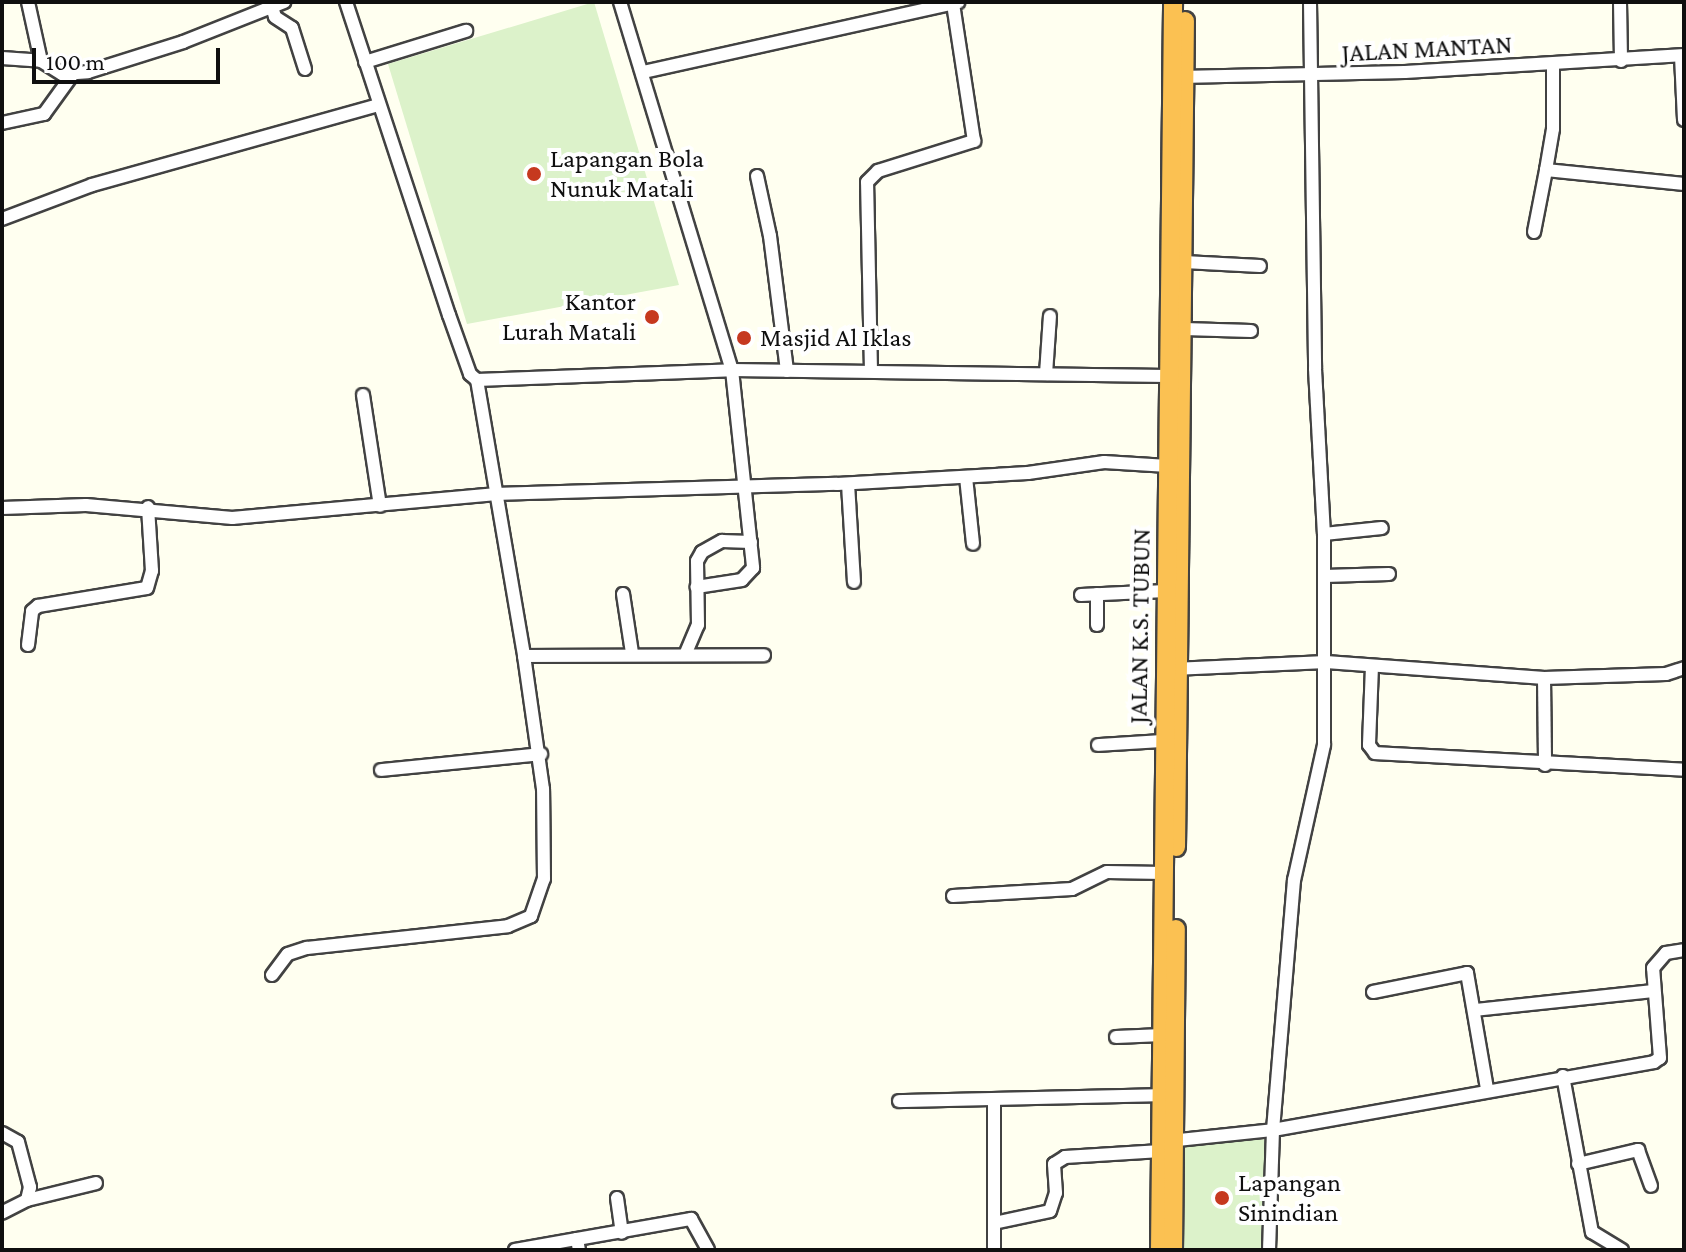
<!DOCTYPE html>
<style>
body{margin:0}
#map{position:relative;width:1686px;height:1252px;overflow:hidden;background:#fffff0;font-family:"Crimson Pro",serif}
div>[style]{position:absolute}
.pitch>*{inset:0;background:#dcf2ca}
.roads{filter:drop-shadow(2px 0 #424242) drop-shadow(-2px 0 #424242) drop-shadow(0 2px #424242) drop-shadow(0 -2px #424242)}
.minor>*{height:12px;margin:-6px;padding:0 6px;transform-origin:6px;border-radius:6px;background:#fff}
.highway>*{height:18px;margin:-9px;padding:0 9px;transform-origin:9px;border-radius:9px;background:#fbc152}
.dots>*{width:22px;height:22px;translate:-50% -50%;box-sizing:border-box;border:4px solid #fff;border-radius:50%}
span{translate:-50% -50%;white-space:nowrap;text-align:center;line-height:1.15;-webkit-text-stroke:8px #fff;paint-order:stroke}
.street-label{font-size:26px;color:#0f0f0f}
.poi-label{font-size:26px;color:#0f0f0f}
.left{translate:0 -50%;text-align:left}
.right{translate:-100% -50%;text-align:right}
.frame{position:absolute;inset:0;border:4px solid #0f0f0f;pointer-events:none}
.scale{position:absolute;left:32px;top:48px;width:188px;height:36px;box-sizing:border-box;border:4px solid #0f0f0f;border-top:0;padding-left:10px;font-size:24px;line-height:28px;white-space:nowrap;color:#0f0f0f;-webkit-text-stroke:6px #fff;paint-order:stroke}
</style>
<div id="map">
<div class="pitch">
<div style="clip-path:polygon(594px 2px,679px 285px,467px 324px,388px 64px)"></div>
<div style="clip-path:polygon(1265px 1139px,1265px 1250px,1179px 1250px,1180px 1146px)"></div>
</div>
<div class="roads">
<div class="minor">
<div style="left:28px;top:2px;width:60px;rotate:77.6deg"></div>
<div style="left:41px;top:61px;width:25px;rotate:32deg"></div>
<div style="left:62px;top:74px;width:26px;rotate:-4deg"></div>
<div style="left:88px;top:72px;width:100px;rotate:-17.5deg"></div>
<div style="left:183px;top:42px;width:109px;rotate:-21.6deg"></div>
<div style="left:346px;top:2px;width:330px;rotate:71.8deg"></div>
<div style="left:449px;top:315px;width:63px;rotate:70.4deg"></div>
<div style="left:470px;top:374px;width:9px;rotate:41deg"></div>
<div style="left:477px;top:380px;width:255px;rotate:-2.2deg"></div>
<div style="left:732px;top:370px;width:436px;rotate:0.8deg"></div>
<div style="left:620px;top:2px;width:385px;rotate:73.1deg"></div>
<div style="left:732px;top:370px;width:199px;rotate:83.9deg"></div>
<div style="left:753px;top:568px;width:16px;rotate:133deg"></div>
<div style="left:742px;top:580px;width:46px;rotate:171.2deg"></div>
<div style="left:1310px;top:2px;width:367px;rotate:89.2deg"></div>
<div style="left:1315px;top:369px;width:165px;rotate:86.9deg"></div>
<div style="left:1324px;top:534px;width:211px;rotate:90deg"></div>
<div style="left:1324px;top:745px;width:138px;rotate:102.5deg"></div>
<div style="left:1294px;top:880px;width:251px;rotate:94.8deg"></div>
<div style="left:1273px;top:1130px;width:387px;rotate:-10.1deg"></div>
<div style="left:1654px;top:1062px;width:7px;rotate:-34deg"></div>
<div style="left:1660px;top:1058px;width:90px;rotate:-94.4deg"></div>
<div style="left:1653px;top:968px;width:20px;rotate:-49deg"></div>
<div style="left:1666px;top:953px;width:18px;rotate:-9deg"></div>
<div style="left:1620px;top:2px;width:59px;rotate:89deg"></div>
<div style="left:272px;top:7px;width:10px;rotate:73deg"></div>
<div style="left:275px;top:17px;width:20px;rotate:33deg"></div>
<div style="left:292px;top:28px;width:43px;rotate:72.4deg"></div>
<div style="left:1681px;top:56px;width:64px;rotate:87.3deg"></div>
<div style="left:2px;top:58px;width:39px;rotate:4deg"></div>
<div style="left:365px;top:62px;width:106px;rotate:-17.1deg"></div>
<div style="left:1553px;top:65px;width:64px;rotate:90deg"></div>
<div style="left:1553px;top:129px;width:42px;rotate:99.7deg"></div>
<div style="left:1546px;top:170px;width:139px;rotate:5.8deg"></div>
<div style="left:643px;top:72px;width:323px;rotate:-12.5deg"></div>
<div style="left:1180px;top:77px;width:225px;rotate:-1.3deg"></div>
<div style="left:1405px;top:72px;width:280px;rotate:-3.5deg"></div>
<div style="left:2px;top:123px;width:43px;rotate:-12.1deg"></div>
<div style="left:44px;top:114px;width:49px;rotate:-54.1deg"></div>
<div style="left:757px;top:176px;width:61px;rotate:77.8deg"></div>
<div style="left:770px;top:236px;width:136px;rotate:82.8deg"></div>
<div style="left:2px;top:219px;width:96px;rotate:-20.7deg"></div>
<div style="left:92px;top:185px;width:297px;rotate:-15.6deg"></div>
<div style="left:1534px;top:232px;width:63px;rotate:-79deg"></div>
<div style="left:1184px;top:262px;width:76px;rotate:3deg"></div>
<div style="left:1184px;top:329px;width:67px;rotate:1.7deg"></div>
<div style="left:871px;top:371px;width:189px;rotate:-91.2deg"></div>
<div style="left:867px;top:182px;width:16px;rotate:-45deg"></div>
<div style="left:878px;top:171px;width:101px;rotate:-17.4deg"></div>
<div style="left:974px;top:141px;width:140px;rotate:-98.7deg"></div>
<div style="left:1046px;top:374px;width:58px;rotate:-86.1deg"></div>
<div style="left:477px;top:380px;width:280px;rotate:80.3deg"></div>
<div style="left:524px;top:656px;width:240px;rotate:-0.2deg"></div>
<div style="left:363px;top:395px;width:112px;rotate:81.3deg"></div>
<div style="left:966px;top:477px;width:67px;rotate:84deg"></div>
<div style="left:848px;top:484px;width:98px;rotate:86.5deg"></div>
<div style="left:2px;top:508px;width:84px;rotate:-2deg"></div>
<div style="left:86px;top:505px;width:147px;rotate:5.1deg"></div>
<div style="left:232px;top:518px;width:263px;rotate:-5.2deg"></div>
<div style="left:494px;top:494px;width:343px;rotate:-1.7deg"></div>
<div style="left:837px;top:484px;width:191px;rotate:-3.3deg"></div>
<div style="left:1028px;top:473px;width:77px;rotate:-8.2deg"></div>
<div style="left:1104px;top:462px;width:64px;rotate:3.6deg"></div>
<div style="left:1324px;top:534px;width:58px;rotate:-5.9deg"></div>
<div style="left:1325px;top:576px;width:64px;rotate:-1.8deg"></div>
<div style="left:623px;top:594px;width:60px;rotate:81.3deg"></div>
<div style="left:1097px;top:594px;width:31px;rotate:90deg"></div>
<div style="left:1081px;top:595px;width:85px;rotate:-2.7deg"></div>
<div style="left:28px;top:645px;width:34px;rotate:-83deg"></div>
<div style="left:32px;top:611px;width:8px;rotate:-40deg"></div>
<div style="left:38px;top:606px;width:110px;rotate:-9.4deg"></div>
<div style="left:147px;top:588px;width:18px;rotate:-74deg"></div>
<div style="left:152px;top:571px;width:64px;rotate:-93.6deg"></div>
<div style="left:685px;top:655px;width:33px;rotate:-67deg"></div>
<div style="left:698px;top:625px;width:64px;rotate:-90.9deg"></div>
<div style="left:697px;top:561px;width:10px;rotate:-61deg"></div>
<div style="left:702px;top:552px;width:23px;rotate:-29deg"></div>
<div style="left:722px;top:541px;width:29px;rotate:2deg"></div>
<div style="left:1372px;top:666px;width:79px;rotate:92.2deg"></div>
<div style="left:1369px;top:745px;width:10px;rotate:53deg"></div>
<div style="left:1375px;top:753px;width:309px;rotate:3.1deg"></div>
<div style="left:1173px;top:669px;width:153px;rotate:-2.6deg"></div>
<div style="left:1326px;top:662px;width:219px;rotate:4.2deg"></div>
<div style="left:1544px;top:678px;width:122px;rotate:-1.9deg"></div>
<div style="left:1666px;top:674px;width:19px;rotate:-18deg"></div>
<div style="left:1544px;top:678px;width:87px;rotate:89.3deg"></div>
<div style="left:1098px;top:745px;width:66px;rotate:-3.5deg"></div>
<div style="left:381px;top:770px;width:161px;rotate:-5.7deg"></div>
<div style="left:953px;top:896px;width:119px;rotate:-3.4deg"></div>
<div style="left:1072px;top:889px;width:39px;rotate:-26deg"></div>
<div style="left:1107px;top:872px;width:57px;rotate:1deg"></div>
<div style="left:272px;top:975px;width:26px;rotate:-53deg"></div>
<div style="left:288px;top:954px;width:20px;rotate:-18deg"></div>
<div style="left:307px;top:948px;width:202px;rotate:-6.2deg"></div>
<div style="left:508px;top:926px;width:25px;rotate:-23deg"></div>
<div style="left:531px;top:916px;width:39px;rotate:-71deg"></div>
<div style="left:544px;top:879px;width:90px;rotate:-90.6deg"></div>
<div style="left:543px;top:789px;width:134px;rotate:-98.1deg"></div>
<div style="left:1373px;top:992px;width:96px;rotate:-11.4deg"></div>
<div style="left:1467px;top:973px;width:118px;rotate:80.2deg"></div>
<div style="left:1475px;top:1010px;width:178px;rotate:-6.1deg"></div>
<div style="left:1116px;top:1037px;width:46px;rotate:-2.5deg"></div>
<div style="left:1563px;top:1076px;width:159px;rotate:79.5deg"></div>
<div style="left:1592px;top:1232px;width:35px;rotate:31deg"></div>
<div style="left:899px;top:1101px;width:262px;rotate:-1.3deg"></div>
<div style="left:2px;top:1133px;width:18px;rotate:29deg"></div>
<div style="left:18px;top:1142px;width:47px;rotate:75.1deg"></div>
<div style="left:30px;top:1187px;width:13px;rotate:103deg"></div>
<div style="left:27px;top:1200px;width:28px;rotate:153deg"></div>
<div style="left:1169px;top:1141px;width:105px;rotate:-6deg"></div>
<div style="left:1273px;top:1130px;width:120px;rotate:91.9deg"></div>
<div style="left:1578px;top:1164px;width:62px;rotate:-13.1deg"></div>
<div style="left:1638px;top:1150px;width:38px;rotate:70deg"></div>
<div style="left:617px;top:1198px;width:35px;rotate:82deg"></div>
<div style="left:27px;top:1200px;width:71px;rotate:-13.8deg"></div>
<div style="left:994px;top:1223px;width:57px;rotate:-12.1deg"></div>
<div style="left:1050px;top:1211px;width:19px;rotate:-72deg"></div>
<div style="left:1056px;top:1193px;width:29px;rotate:-94deg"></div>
<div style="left:1054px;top:1164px;width:13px;rotate:-32deg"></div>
<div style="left:1065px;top:1157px;width:96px;rotate:-3.6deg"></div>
<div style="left:577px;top:1239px;width:116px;rotate:-10deg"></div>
<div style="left:691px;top:1219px;width:35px;rotate:61deg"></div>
<div style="left:515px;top:1250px;width:63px;rotate:-10.1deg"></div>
<div style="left:577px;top:1239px;width:11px;rotate:80deg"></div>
<div style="left:994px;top:1250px;width:151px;rotate:-90deg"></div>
</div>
<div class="highway">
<div style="left:1176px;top:847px;width:826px;rotate:-89.38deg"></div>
<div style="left:1160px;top:1250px;width:1248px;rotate:-89.4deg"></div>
<div style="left:1173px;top:1250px;width:321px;rotate:-89.5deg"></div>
</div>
</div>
<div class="dots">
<div style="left:534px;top:174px;background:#c6391f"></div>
<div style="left:652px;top:317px;background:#c6391f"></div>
<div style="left:744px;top:338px;background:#c6391f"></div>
<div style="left:1222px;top:1198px;background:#c6391f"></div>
</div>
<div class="street-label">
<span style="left:1427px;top:49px;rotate:-3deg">JALAN MANTAN</span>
<span style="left:1140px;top:626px;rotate:-89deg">JALAN K.S. TUBUN</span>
</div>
<div class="poi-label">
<span class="left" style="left:550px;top:174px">Lapangan Bola<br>Nunuk Matali</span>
<span class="right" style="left:636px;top:317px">Kantor<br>Lurah Matali</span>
<span class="left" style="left:760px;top:338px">Masjid Al Iklas</span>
<span class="left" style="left:1238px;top:1198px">Lapangan<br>Sinindian</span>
</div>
<div class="frame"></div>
<div class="scale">100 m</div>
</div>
